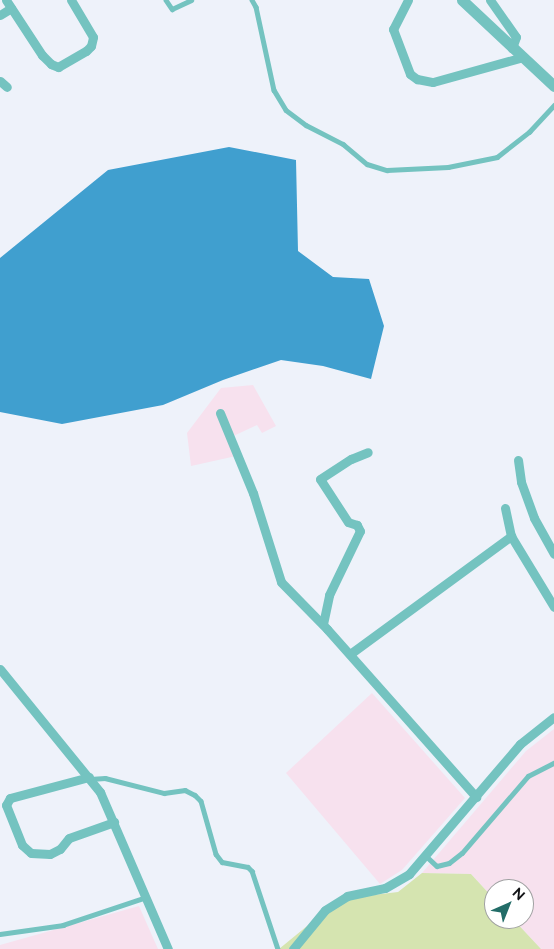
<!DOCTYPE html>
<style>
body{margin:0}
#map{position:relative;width:554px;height:949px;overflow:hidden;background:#eef2fa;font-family:Raleway,sans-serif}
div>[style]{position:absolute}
.industrial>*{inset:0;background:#f7e1ee}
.green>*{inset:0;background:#d5e4b0}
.water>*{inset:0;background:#409fcf}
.service>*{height:4.5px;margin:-2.25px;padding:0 2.25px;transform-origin:2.25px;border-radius:2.25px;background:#74c3c0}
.minor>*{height:9px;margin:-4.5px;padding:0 4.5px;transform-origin:4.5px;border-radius:4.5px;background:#74c3c0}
.tertiary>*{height:11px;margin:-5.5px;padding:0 5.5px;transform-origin:5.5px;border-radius:5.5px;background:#74c3c0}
span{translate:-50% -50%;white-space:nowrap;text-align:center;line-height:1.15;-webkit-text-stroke:5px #fff;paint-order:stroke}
.north{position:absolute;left:484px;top:879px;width:50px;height:50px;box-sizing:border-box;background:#fff;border:1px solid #a0a1a2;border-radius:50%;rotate:44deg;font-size:14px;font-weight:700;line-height:20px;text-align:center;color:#121316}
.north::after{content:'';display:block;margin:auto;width:18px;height:22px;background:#236d68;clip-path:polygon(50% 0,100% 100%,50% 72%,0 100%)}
</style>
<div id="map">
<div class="industrial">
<div style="clip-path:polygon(253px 385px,276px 426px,262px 433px,257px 425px,229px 438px,236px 456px,191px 466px,187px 433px,221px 388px)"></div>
<div style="clip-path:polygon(372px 693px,465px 798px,402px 870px,380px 884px,286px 773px)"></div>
<div style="clip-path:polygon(554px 729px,554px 949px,541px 949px,513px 919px,524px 919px,524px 889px,494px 889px,494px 899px,471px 874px,422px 873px,526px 751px)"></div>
<div style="clip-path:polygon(139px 906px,158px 949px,0 949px,0 945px)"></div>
</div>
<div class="green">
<div style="clip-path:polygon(422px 873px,471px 874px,494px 899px,494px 919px,513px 919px,541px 949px,279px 949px,340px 899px,398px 892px)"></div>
</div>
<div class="water">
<div style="clip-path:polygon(229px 147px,296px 160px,298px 251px,333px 277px,369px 279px,384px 326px,371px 379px,323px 366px,281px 360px,223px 380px,163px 405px,62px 424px,0 412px,0 258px,108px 170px)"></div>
</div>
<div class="service">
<div style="left:166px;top:0;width:11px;rotate:56deg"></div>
<div style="left:172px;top:9px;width:21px;rotate:-25deg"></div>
<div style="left:252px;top:0;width:8px;rotate:60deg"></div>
<div style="left:256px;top:7px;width:85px;rotate:77.8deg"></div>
<div style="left:274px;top:90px;width:23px;rotate:59deg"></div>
<div style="left:286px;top:110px;width:25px;rotate:37deg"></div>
<div style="left:306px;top:125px;width:42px;rotate:27.2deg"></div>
<div style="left:343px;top:144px;width:31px;rotate:40deg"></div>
<div style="left:367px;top:164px;width:21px;rotate:17deg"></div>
<div style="left:387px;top:170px;width:61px;rotate:-2.8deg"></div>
<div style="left:448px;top:167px;width:50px;rotate:-11.5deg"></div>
<div style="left:497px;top:157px;width:41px;rotate:-38deg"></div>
<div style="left:529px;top:132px;width:37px;rotate:-47deg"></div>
<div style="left:90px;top:779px;width:15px;rotate:-4deg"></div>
<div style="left:105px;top:778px;width:61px;rotate:14.3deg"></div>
<div style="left:164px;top:793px;width:21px;rotate:-8deg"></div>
<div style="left:185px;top:790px;width:11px;rotate:27deg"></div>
<div style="left:195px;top:795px;width:8px;rotate:45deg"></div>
<div style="left:201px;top:801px;width:55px;rotate:74.2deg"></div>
<div style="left:216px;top:854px;width:10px;rotate:53deg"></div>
<div style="left:222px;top:862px;width:26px;rotate:11deg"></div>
<div style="left:248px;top:867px;width:6px;rotate:45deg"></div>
<div style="left:252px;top:871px;width:82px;rotate:71.6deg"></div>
<div style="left:425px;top:855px;width:16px;rotate:43deg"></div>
<div style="left:437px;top:866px;width:12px;rotate:-14deg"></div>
<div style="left:449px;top:863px;width:16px;rotate:-38deg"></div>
<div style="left:462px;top:853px;width:101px;rotate:-49.4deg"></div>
<div style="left:528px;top:776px;width:29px;rotate:-27deg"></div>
<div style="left:0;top:934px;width:64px;rotate:-8.1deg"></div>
<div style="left:63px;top:925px;width:88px;rotate:-18.6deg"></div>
</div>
<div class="minor">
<div style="left:6px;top:0;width:66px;rotate:56.8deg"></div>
<div style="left:42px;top:55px;width:13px;rotate:45deg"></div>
<div style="left:51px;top:64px;width:8px;rotate:23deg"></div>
<div style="left:58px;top:67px;width:32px;rotate:-30deg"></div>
<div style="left:86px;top:51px;width:7px;rotate:-45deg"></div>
<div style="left:91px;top:46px;width:9px;rotate:-77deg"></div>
<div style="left:93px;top:37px;width:43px;rotate:-120.7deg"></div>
<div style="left:408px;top:0;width:33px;rotate:117deg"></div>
<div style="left:393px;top:29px;width:48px;rotate:69.3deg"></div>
<div style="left:410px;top:74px;width:9px;rotate:36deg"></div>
<div style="left:417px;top:79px;width:16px;rotate:11deg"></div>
<div style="left:433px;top:82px;width:93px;rotate:-15.5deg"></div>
<div style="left:490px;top:0;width:45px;rotate:54.9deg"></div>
<div style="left:516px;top:37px;width:12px;rotate:110deg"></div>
<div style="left:0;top:15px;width:13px;rotate:-32deg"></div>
<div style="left:0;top:81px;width:9px;rotate:41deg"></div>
<div style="left:220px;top:413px;width:87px;rotate:67.6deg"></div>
<div style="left:253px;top:493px;width:93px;rotate:72.5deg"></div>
<div style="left:281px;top:582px;width:66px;rotate:45.6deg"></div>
<div style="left:327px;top:629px;width:225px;rotate:48.4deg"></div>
<div style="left:518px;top:460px;width:22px;rotate:82deg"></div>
<div style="left:521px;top:482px;width:38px;rotate:70deg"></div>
<div style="left:534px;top:518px;width:41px;rotate:60.9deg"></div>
<div style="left:505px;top:508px;width:29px;rotate:78deg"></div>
<div style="left:511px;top:536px;width:83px;rotate:58.8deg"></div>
<div style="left:323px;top:624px;width:30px;rotate:-78deg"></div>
<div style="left:329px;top:595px;width:71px;rotate:-64.2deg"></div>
<div style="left:360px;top:531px;width:7px;rotate:-117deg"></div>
<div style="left:357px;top:525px;width:9px;rotate:-162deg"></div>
<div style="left:348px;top:522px;width:51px;rotate:-123.1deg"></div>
<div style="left:320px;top:479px;width:37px;rotate:-33deg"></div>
<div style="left:351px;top:459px;width:18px;rotate:-22deg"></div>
<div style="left:350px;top:654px;width:200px;rotate:-36.2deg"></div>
<div style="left:0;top:669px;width:159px;rotate:50.9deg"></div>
<div style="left:100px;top:792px;width:171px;rotate:66.6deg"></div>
<div style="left:89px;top:777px;width:82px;rotate:165.1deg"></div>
<div style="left:10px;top:798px;width:8px;rotate:120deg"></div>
<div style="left:6px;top:805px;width:43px;rotate:68.2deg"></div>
<div style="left:22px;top:845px;width:12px;rotate:42deg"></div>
<div style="left:31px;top:853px;width:19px;rotate:3deg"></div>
<div style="left:50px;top:854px;width:11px;rotate:-27deg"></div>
<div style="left:60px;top:849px;width:14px;rotate:-51deg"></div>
<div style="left:69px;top:838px;width:48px;rotate:-19.6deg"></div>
<div style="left:293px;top:949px;width:50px;rotate:-50.6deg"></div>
<div style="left:325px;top:910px;width:26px;rotate:-32deg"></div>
<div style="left:347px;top:896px;width:39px;rotate:-12deg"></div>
<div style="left:385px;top:888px;width:28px;rotate:-30deg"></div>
<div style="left:409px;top:874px;width:171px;rotate:-49.5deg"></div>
<div style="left:520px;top:744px;width:43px;rotate:-38.5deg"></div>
</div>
<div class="tertiary">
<div style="left:462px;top:0;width:126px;rotate:43.1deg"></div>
</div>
<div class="north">N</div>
</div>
